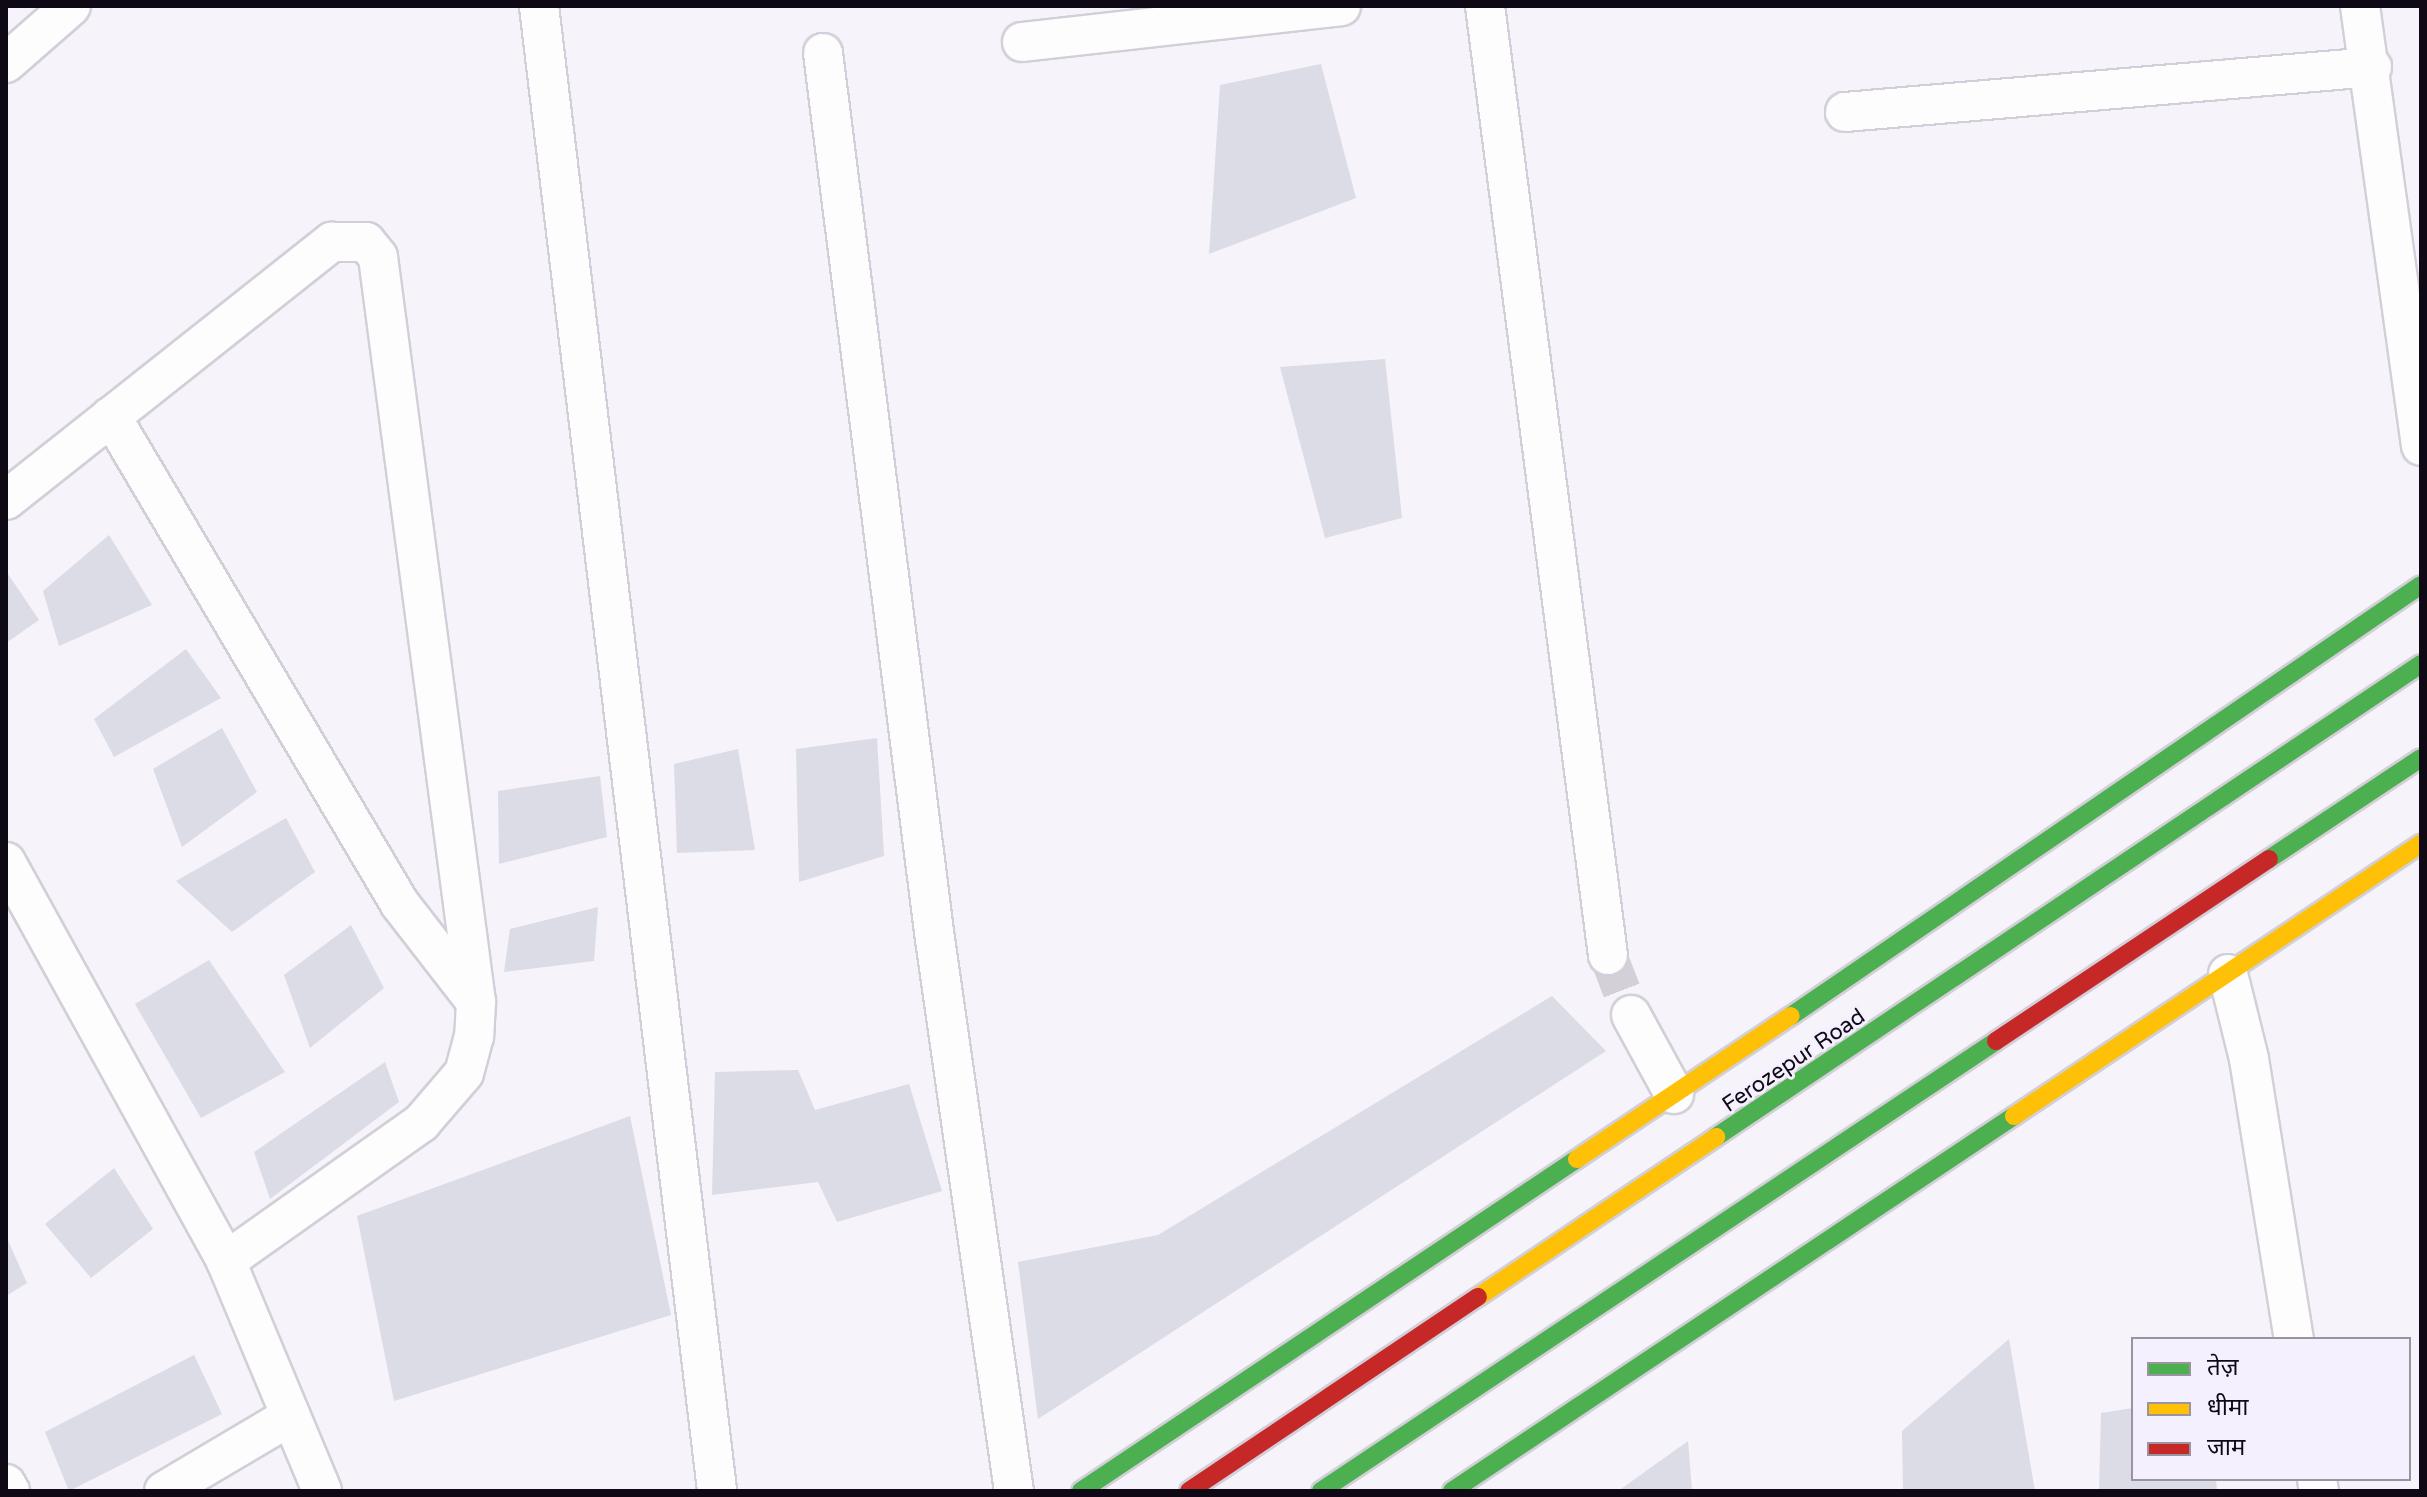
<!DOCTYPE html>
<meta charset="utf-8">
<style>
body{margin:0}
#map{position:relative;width:2427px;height:1497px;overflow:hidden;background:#f6f3fa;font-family:"Varela Round","Noto Sans Devanagari",sans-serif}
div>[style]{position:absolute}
.building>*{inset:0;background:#dbdce5}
.street-tunnel>*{height:38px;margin-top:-19px;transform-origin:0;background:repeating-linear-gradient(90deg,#d3d0d8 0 38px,transparent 0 57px)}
.roads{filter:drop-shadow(2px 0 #d2cfd8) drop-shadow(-2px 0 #d2cfd8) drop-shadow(0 2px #d2cfd8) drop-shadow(0 -2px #d2cfd8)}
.street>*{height:38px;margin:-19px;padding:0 19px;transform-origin:19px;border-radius:19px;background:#fefdfe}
.fast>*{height:18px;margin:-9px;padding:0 9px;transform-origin:9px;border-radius:9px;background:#4caf50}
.slow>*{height:18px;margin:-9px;padding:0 9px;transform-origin:9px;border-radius:9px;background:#ffc107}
.jam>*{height:18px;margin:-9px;padding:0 9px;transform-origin:9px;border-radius:9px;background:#c62828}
span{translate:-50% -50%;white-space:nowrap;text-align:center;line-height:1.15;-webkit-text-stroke:6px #f5f0fd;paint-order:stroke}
.street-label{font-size:22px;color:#0e0914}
.frame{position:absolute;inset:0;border:8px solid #0e0914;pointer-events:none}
.legend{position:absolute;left:2131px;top:1337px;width:280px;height:144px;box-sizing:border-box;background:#f5f0fd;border:2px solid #9994a0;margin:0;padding:10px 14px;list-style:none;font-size:24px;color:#0e0914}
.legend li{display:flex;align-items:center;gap:16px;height:40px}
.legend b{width:40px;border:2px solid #9994a0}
</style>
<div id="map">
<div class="building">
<div style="clip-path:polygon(1321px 64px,1356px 198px,1209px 254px,1220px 85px)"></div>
<div style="clip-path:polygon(1385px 359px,1402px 518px,1325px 538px,1280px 367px)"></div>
<div style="clip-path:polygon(109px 535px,152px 605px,59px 646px,43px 591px)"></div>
<div style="clip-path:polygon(6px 571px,39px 620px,6px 643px)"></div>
<div style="clip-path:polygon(186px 649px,221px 698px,114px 757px,94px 719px)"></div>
<div style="clip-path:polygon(222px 728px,257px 792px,182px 847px,153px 769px)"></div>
<div style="clip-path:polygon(877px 738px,884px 856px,799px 882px,796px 749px)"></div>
<div style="clip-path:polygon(738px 749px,755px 850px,677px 853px,674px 764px)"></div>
<div style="clip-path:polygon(600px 776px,607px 837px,499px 864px,498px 791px)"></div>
<div style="clip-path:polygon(286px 818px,315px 872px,232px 932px,176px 881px)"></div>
<div style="clip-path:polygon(598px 907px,594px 961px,504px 972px,510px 929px)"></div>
<div style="clip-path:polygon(351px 925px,384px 988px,310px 1048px,284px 975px)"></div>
<div style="clip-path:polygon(209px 960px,285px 1072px,201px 1118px,135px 1004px)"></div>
<div style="clip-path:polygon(1552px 996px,1606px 1051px,1038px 1419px,1018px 1262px,1158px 1235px)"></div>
<div style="clip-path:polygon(385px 1062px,399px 1102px,270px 1199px,254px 1152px)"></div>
<div style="clip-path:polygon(798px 1070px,815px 1110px,909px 1084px,942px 1191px,837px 1222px,818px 1182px,712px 1195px,715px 1072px)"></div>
<div style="clip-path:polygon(630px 1116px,671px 1315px,394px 1401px,357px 1216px)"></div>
<div style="clip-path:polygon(114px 1168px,153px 1229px,91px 1278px,45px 1224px)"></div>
<div style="clip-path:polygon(6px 1236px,27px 1283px,6px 1296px)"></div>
<div style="clip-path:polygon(2009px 1339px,2035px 1491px,1903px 1491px,1902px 1431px)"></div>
<div style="clip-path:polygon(194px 1355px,222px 1414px,69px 1491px,45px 1432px)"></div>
<div style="clip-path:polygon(2133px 1408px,2133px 1479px,2216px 1479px,2217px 1491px,2099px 1491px,2101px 1413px)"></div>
<div style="clip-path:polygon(1688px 1441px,1692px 1491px,1618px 1491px)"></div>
</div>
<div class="street-tunnel">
<div style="left:1608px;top:955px;width:64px;rotate:69deg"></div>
</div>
<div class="roads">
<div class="street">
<div style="left:539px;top:6px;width:1496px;rotate:83.16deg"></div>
<div style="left:1485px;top:6px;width:957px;rotate:82.62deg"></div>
<div style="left:2360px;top:6px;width:444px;rotate:82.1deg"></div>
<div style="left:1022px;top:42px;width:321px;rotate:-6.4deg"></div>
<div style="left:823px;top:53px;width:893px;rotate:82.8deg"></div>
<div style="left:935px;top:939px;width:558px;rotate:81.86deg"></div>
<div style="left:6px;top:63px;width:86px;rotate:-41.2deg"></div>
<div style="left:1845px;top:112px;width:529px;rotate:-4.88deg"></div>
<div style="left:111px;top:416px;width:567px;rotate:59.37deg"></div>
<div style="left:400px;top:904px;width:124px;rotate:52.2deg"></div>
<div style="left:6px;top:500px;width:416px;rotate:-38.4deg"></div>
<div style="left:332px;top:242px;width:34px"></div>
<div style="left:366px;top:242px;width:19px;rotate:51deg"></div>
<div style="left:378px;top:257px;width:751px;rotate:82.51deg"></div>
<div style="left:476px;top:1002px;width:34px;rotate:93deg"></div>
<div style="left:474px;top:1036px;width:38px;rotate:105deg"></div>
<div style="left:464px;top:1073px;width:66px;rotate:130.7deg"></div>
<div style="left:421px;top:1123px;width:239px;rotate:144.7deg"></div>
<div style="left:6px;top:862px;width:456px;rotate:61.1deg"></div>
<div style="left:226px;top:1261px;width:249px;rotate:67.3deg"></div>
<div style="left:2228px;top:974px;width:88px;rotate:76.1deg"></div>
<div style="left:2249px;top:1059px;width:284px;rotate:80.9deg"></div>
<div style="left:1631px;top:1015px;width:90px;rotate:61.4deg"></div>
<div style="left:2317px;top:1479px;width:12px;rotate:81deg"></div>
<div style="left:6px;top:1484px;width:8px;rotate:60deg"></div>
<div style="left:164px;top:1491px;width:147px;rotate:-30.6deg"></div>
</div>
<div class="fast">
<div style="left:2269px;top:859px;width:182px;rotate:-33.6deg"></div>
<div style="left:1791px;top:1016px;width:763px;rotate:-34.38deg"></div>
<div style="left:1716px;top:1137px;width:849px;rotate:-33.86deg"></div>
<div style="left:1081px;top:1491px;width:597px;rotate:-33.8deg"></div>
<div style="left:1321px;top:1491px;width:811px;rotate:-33.69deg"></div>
<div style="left:1452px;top:1491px;width:676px;rotate:-33.71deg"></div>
</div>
<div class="slow">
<div style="left:2014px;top:1116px;width:490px;rotate:-33.8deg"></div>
<div style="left:1577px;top:1159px;width:257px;rotate:-33.8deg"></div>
<div style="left:1478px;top:1297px;width:287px;rotate:-33.9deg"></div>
</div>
<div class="jam">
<div style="left:1996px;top:1041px;width:328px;rotate:-33.7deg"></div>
<div style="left:1189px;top:1491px;width:348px;rotate:-33.9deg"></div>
</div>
</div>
<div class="street-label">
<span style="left:1794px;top:1061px;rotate:-34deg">Ferozepur Road</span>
</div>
<div class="frame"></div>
<ul class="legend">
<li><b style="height:10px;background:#4caf50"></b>तेज़</li>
<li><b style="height:10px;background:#ffc107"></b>धीमा</li>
<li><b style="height:10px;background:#c62828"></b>जाम</li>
</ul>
</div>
